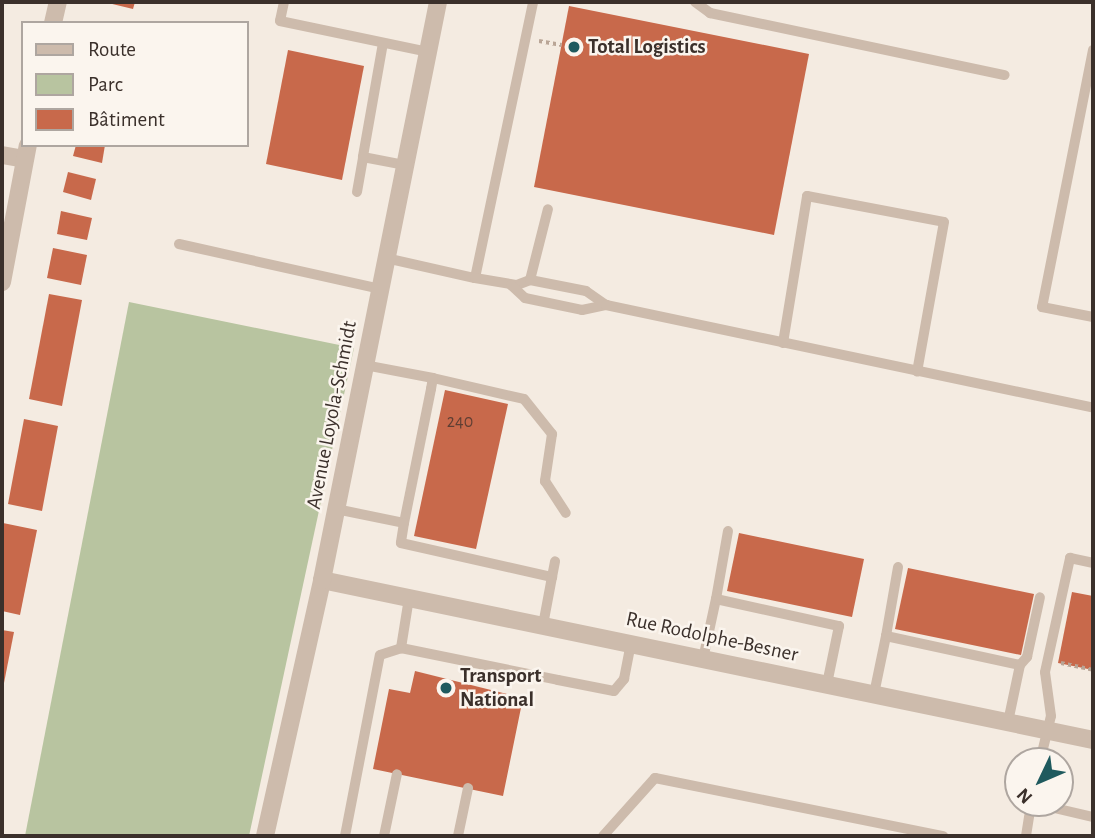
<!DOCTYPE html>
<meta charset="utf-8">
<style>
body{margin:0}
#map{position:relative;width:1095px;height:838px;overflow:hidden;background:#f4ebe1;font-family:"Alegreya Sans",sans-serif}
div>[style]{position:absolute}
.green>*{inset:0;background:#b8c4a0}
.building>*{inset:0;background:#c8694b}
.path>*{height:3.5px;margin-top:-1.75px;transform-origin:0;background:repeating-linear-gradient(90deg,#b9a596 0 3.5px,transparent 0 7px)}
.lane>*{height:10px;margin:-5px;padding:0 5px;transform-origin:5px;border-radius:5px;background:#cdbbac}
.street>*{height:18px;margin:-9px;padding:0 9px;transform-origin:9px;border-radius:9px;background:#cdbbac}
.dots>*{width:19px;height:19px;translate:-50% -50%;box-sizing:border-box;border:4px solid #fbf5ee;border-radius:50%}
span{translate:-50% -50%;white-space:nowrap;text-align:center;line-height:1.15;-webkit-text-stroke:5px #fbf5ee;paint-order:stroke}
.number-label{font-size:18px;color:#5e3e33}
.number-label span{-webkit-text-stroke-width:0}
.poi-label{font-size:21px;color:#3b302b;font-weight:700}
.left{translate:0 -50%;text-align:left}
.street-label{font-size:21px;color:#3b302b}
.frame{position:absolute;inset:0;border:4px solid #3b302b;pointer-events:none}
.legend{position:absolute;left:21px;top:21px;width:228px;height:126px;box-sizing:border-box;background:#fbf5ee;border:2px solid #aea6a0;margin:0;padding:9px 12px;list-style:none;font-size:21px;color:#3b302b}
.legend li{display:flex;align-items:center;gap:14px;height:35px}
.legend b{width:35px;border:2px solid #aea6a0}
.north{position:absolute;left:1004px;top:747px;width:70px;height:70px;box-sizing:border-box;background:#fbf5ee;border:2px solid #aea6a0;border-radius:50%;rotate:226deg;font-size:19px;font-weight:700;line-height:28px;text-align:center;color:#3b302b}
.north::after{content:'';display:block;margin:auto;width:24px;height:32px;background:#1f5a5e;clip-path:polygon(50% 0,100% 100%,50% 72%,0 100%)}
</style>
<div id="map">
<div class="green">
<div style="clip-path:polygon(129px 302px,354px 348px,249px 836px,25px 836px)"></div>
</div>
<div class="building">
<div style="clip-path:polygon(104px 2px,135px 2px,133px 9px)"></div>
<div style="clip-path:polygon(569px 6px,809px 54px,774px 235px,534px 187px)"></div>
<div style="clip-path:polygon(288px 50px,364px 66px,342px 180px,266px 164px)"></div>
<div style="clip-path:polygon(76px 145px,105px 145px,102px 163px,73px 156px)"></div>
<div style="clip-path:polygon(68px 172px,96px 179px,91px 200px,63px 192px)"></div>
<div style="clip-path:polygon(61px 211px,92px 218px,87px 240px,57px 234px)"></div>
<div style="clip-path:polygon(53px 248px,87px 255px,81px 285px,47px 278px)"></div>
<div style="clip-path:polygon(49px 294px,82px 300px,62px 406px,29px 399px)"></div>
<div style="clip-path:polygon(445px 390px,508px 404px,476px 549px,414px 536px)"></div>
<div style="clip-path:polygon(24px 419px,58px 426px,42px 511px,8px 504px)"></div>
<div style="clip-path:polygon(3px 523px,37px 530px,20px 615px,2px 611px)"></div>
<div style="clip-path:polygon(739px 533px,864px 559px,852px 617px,727px 591px)"></div>
<div style="clip-path:polygon(908px 568px,1034px 594px,1021px 655px,895px 629px)"></div>
<div style="clip-path:polygon(1072px 592px,1093px 596px,1093px 670px,1058px 663px)"></div>
<div style="clip-path:polygon(2px 630px,14px 632px,3px 688px,2px 688px)"></div>
<div style="clip-path:polygon(415px 671px,523px 698px,503px 796px,373px 769px,389px 689px,410px 693px)"></div>
</div>
<div class="path">
<div style="left:539px;top:41px;width:23px;rotate:10deg"></div>
<div style="left:1061px;top:663px;width:33px;rotate:12deg"></div>
</div>
<div class="lane">
<div style="left:284px;top:2px;width:19px;rotate:102deg"></div>
<div style="left:280px;top:21px;width:151px;rotate:11.8deg"></div>
<div style="left:695px;top:2px;width:19px;rotate:36deg"></div>
<div style="left:710px;top:13px;width:301px;rotate:11.9deg"></div>
<div style="left:383px;top:43px;width:116px;rotate:100deg"></div>
<div style="left:363px;top:157px;width:43px;rotate:10.8deg"></div>
<div style="left:1093px;top:50px;width:262px;rotate:101.2deg"></div>
<div style="left:1042px;top:307px;width:52px;rotate:11.1deg"></div>
<div style="left:357px;top:192px;width:36px;rotate:-80deg"></div>
<div style="left:179px;top:244px;width:206px;rotate:12.6deg"></div>
<div style="left:386px;top:258px;width:91px;rotate:12.7deg"></div>
<div style="left:475px;top:278px;width:282px;rotate:-78.1deg"></div>
<div style="left:475px;top:278px;width:43px;rotate:9.5deg"></div>
<div style="left:517px;top:285px;width:14px;rotate:-21deg"></div>
<div style="left:530px;top:280px;width:73px;rotate:-75.8deg"></div>
<div style="left:511px;top:285px;width:19px;rotate:43deg"></div>
<div style="left:525px;top:298px;width:58px;rotate:11.9deg"></div>
<div style="left:582px;top:310px;width:25px;rotate:-12deg"></div>
<div style="left:606px;top:305px;width:24px;rotate:-145deg"></div>
<div style="left:586px;top:291px;width:57px;rotate:-168.9deg"></div>
<div style="left:606px;top:305px;width:498px;rotate:11.9deg"></div>
<div style="left:783px;top:343px;width:149px;rotate:-80.7deg"></div>
<div style="left:807px;top:196px;width:139px;rotate:10.7deg"></div>
<div style="left:944px;top:222px;width:152px;rotate:100.2deg"></div>
<div style="left:433px;top:378px;width:93px;rotate:13deg"></div>
<div style="left:524px;top:399px;width:45px;rotate:51.3deg"></div>
<div style="left:552px;top:434px;width:48px;rotate:98.5deg"></div>
<div style="left:545px;top:481px;width:38px;rotate:57deg"></div>
<div style="left:336px;top:509px;width:69px;rotate:11.6deg"></div>
<div style="left:404px;top:523px;width:137px;rotate:-78.6deg"></div>
<div style="left:431px;top:389px;width:11px;rotate:-80deg"></div>
<div style="left:433px;top:378px;width:69px;rotate:-169.2deg"></div>
<div style="left:404px;top:523px;width:20px;rotate:99deg"></div>
<div style="left:401px;top:543px;width:155px;rotate:12.7deg"></div>
<div style="left:552px;top:577px;width:49px;rotate:100.6deg"></div>
<div style="left:552px;top:577px;width:16px;rotate:-79deg"></div>
<div style="left:409px;top:598px;width:51px;rotate:99.1deg"></div>
<div style="left:401px;top:648px;width:160px;rotate:11.5deg"></div>
<div style="left:558px;top:680px;width:57px;rotate:11.1deg"></div>
<div style="left:614px;top:691px;width:16px;rotate:-50deg"></div>
<div style="left:624px;top:679px;width:37px;rotate:-79deg"></div>
<div style="left:716px;top:599px;width:69px;rotate:-80deg"></div>
<div style="left:886px;top:636px;width:70px;rotate:-80.1deg"></div>
<div style="left:703px;top:659px;width:61px;rotate:-77.8deg"></div>
<div style="left:716px;top:599px;width:126px;rotate:12.4deg"></div>
<div style="left:839px;top:626px;width:59px;rotate:101.7deg"></div>
<div style="left:1020px;top:665px;width:11px;rotate:-49deg"></div>
<div style="left:1027px;top:657px;width:61px;rotate:-77.8deg"></div>
<div style="left:874px;top:694px;width:59px;rotate:-78.3deg"></div>
<div style="left:886px;top:636px;width:137px;rotate:12.2deg"></div>
<div style="left:1020px;top:665px;width:58px;rotate:101.9deg"></div>
<div style="left:1040px;top:761px;width:46px;rotate:-76.3deg"></div>
<div style="left:1051px;top:716px;width:44px;rotate:-97.8deg"></div>
<div style="left:1045px;top:672px;width:117px;rotate:-77.6deg"></div>
<div style="left:1070px;top:558px;width:24px;rotate:12deg"></div>
<div style="left:1033px;top:803px;width:62px;rotate:13.1deg"></div>
<div style="left:345px;top:836px;width:184px;rotate:-79.1deg"></div>
<div style="left:380px;top:655px;width:22px;rotate:-18deg"></div>
<div style="left:384px;top:836px;width:63px;rotate:-78.2deg"></div>
<div style="left:458px;top:836px;width:49px;rotate:-78.2deg"></div>
<div style="left:603px;top:836px;width:78px;rotate:-48.1deg"></div>
<div style="left:655px;top:778px;width:294px;rotate:11.4deg"></div>
<div style="left:1026px;top:836px;width:33px;rotate:-81deg"></div>
</div>
<div class="street">
<div style="left:53px;top:23px;width:22px;rotate:-77deg"></div>
<div style="left:2px;top:155px;width:23px;rotate:10deg"></div>
<div style="left:2px;top:282px;width:139px;rotate:-79.3deg"></div>
<div style="left:322px;top:580px;width:787px;rotate:11.72deg"></div>
<div style="left:265px;top:836px;width:262px;rotate:-77.4deg"></div>
<div style="left:322px;top:580px;width:590px;rotate:-78.65deg"></div>
</div>
<div class="dots">
<div style="left:574px;top:47px;background:#1f5a5e"></div>
<div style="left:446px;top:688px;background:#1f5a5e"></div>
</div>
<div class="number-label">
<span style="left:460px;top:422px">240</span>
</div>
<div class="poi-label">
<span class="left" style="left:588px;top:47px">Total Logistics</span>
<span class="left" style="left:460px;top:688px">Transport<br>National</span>
</div>
<div class="street-label">
<span style="left:332px;top:415px;rotate:-79deg">Avenue Loyola-Schmidt</span>
<span style="left:712px;top:637px;rotate:12deg">Rue Rodolphe-Besner</span>
</div>
<div class="frame"></div>
<ul class="legend">
<li><b style="height:9px;background:#cdbbac"></b>Route</li>
<li><b style="height:19px;background:#b8c4a0"></b>Parc</li>
<li><b style="height:19px;background:#c8694b"></b>Bâtiment</li>
</ul>
<div class="north">N</div>
</div>
